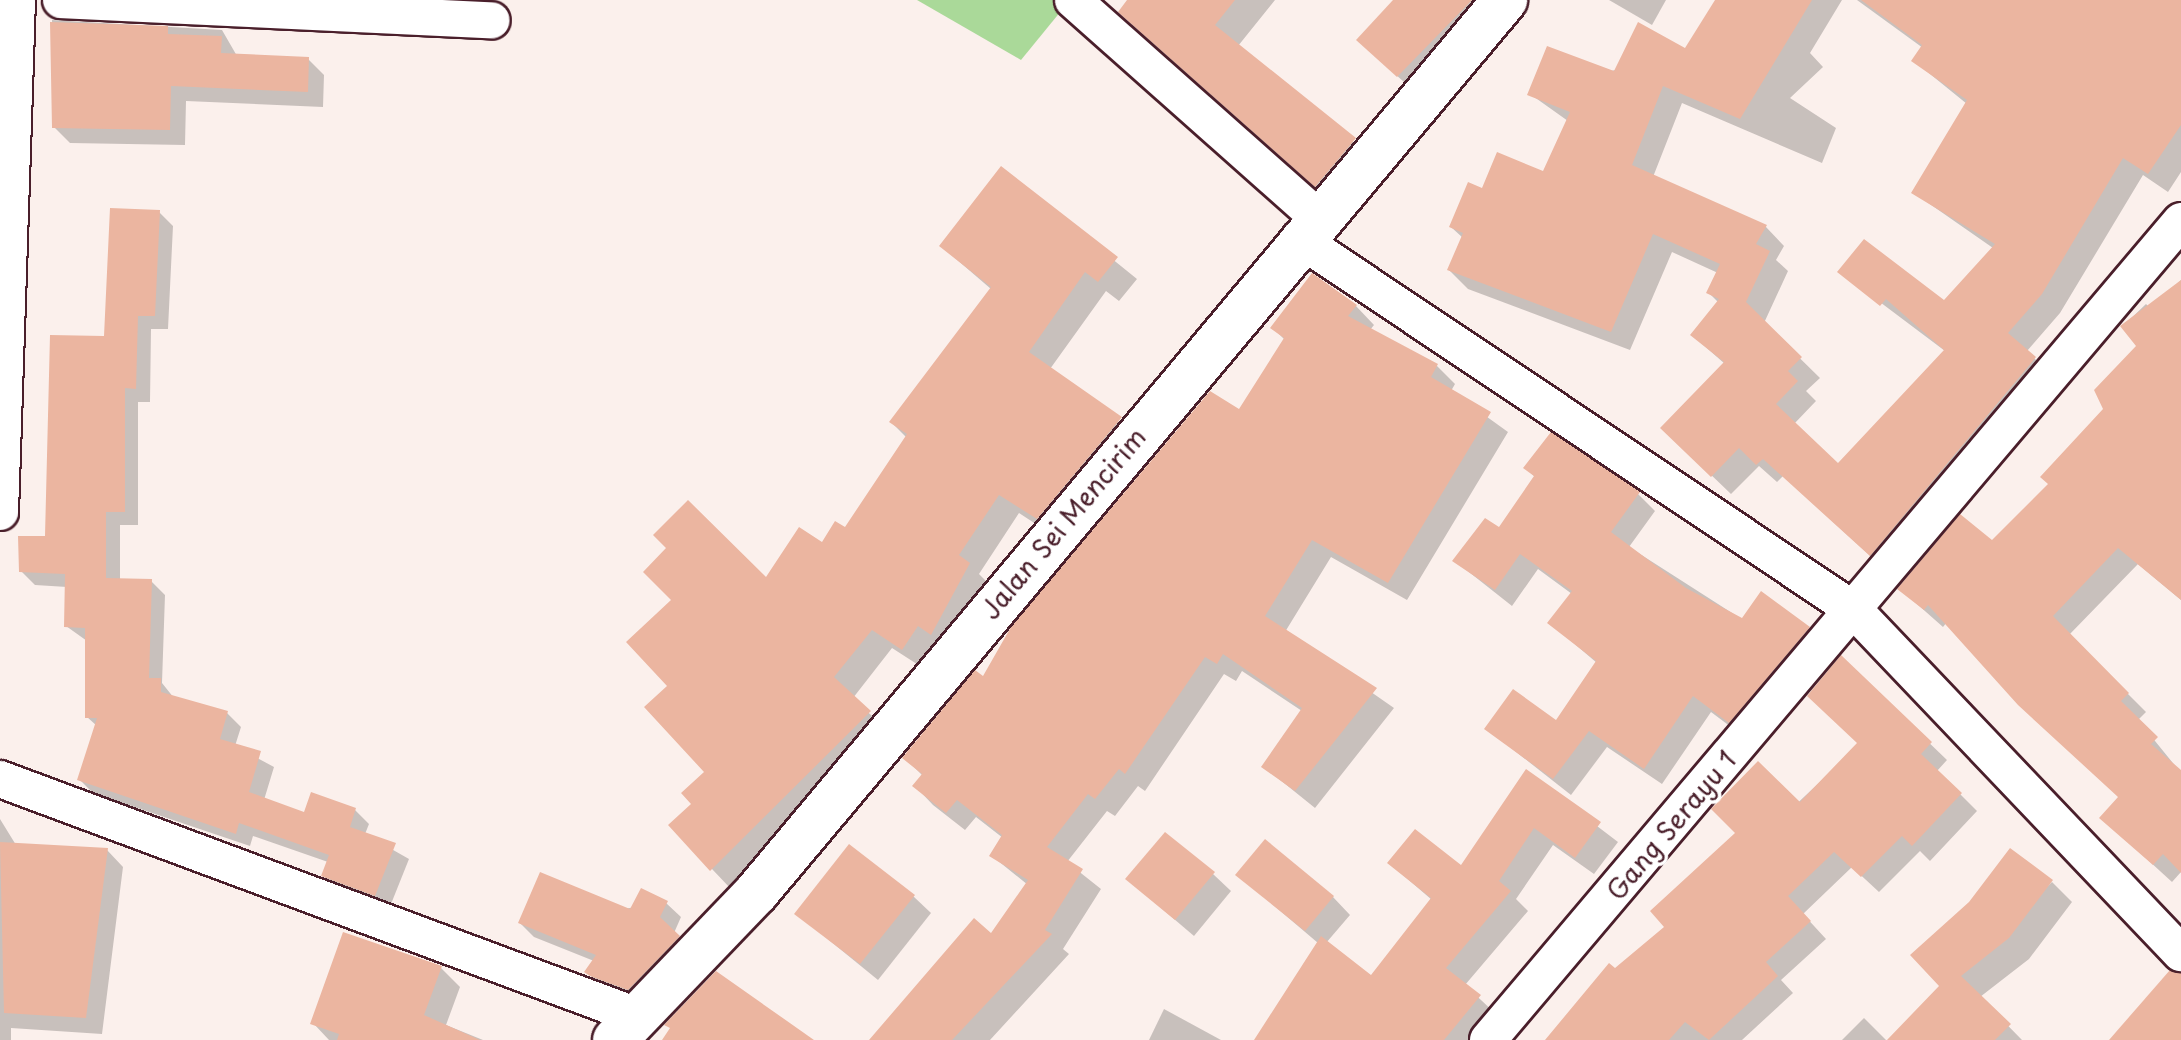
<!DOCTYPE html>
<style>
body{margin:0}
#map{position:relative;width:2181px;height:1040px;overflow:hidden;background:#fbf0ec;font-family:"Playpen Sans",sans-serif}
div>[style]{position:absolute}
.green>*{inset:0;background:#aad999}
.shadow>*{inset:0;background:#0003}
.building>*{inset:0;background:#ebb5a0}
.roads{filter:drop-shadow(2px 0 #4a1f2b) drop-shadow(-2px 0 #4a1f2b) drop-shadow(0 2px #4a1f2b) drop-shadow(0 -2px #4a1f2b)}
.street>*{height:36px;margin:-18px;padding:0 18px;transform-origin:18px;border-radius:18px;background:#fff}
.secondary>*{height:44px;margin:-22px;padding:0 22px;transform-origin:22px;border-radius:22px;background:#fff}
span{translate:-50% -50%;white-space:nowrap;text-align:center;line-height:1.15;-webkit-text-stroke:7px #fff;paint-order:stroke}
.street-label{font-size:26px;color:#4a1f2b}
</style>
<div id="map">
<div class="green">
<div style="clip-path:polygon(917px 0,1070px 0,1021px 60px)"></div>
</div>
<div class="shadow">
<div style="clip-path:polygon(1130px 0,1275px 0,1238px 46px,1377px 162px,1339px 208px,1143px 34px)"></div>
<div style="clip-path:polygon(1396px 0,1489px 0,1414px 91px,1375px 56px)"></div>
<div style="clip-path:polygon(1609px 0,1666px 0,1652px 25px)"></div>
<div style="clip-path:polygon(1717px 0,1842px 0,1810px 53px,1823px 67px,1790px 98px,1836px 128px,1822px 163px,1682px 103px,1653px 177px,1766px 227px,1784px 246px,1776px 260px,1788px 271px,1764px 323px,1820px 378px,1806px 391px,1816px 401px,1794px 424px,1838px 466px,1945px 351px,1840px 272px,1944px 303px,1993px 248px,1914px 193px,1967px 104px,1914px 61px,1923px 48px,1857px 0,2181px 4px,2181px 172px,2168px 192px,2143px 175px,2060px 313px,2027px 351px,2053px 377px,1890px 574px,1783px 476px,1777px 482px,1759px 466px,1731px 494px,1681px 446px,1725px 364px,1692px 335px,1718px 302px,1709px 293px,1718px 273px,1672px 252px,1630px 350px,1468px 289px,1449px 270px,1463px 238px,1451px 227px,1483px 190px,1544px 173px,1568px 121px,1530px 94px,1686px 50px)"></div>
<div style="clip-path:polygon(52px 20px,222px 30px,237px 56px,308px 59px,324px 75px,323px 107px,186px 101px,185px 145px,70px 143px,54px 127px)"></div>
<div style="clip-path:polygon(1001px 169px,1137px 279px,1119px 301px,1106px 291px,1050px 369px,1141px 439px,1057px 538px,1019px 513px,979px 574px,989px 584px,923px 668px,892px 648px,853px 698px,889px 732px,731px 889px,712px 869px,694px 804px,707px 772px,670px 686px,767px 580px,846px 530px,907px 438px,891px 422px,991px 289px,941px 246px)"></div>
<div style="clip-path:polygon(159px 212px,173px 226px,168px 329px,151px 329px,150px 402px,138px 402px,138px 525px,120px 525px,120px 580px,151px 581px,165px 595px,162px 683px,174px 698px,227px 713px,241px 727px,235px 746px,274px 767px,264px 800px,306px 814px,355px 810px,369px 824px,365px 834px,409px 859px,389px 909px,337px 889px,323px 876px,328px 862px,253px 836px,250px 846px,93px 793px,79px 779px,97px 726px,87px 717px,87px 641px,66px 626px,67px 587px,35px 585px,21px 571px,47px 538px,106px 338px)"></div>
<div style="clip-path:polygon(1312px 276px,1356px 306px,1374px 325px,1370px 330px,1437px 366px,1455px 384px,1451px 391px,1508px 432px,1407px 600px,1331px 557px,1285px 632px,1394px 708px,1315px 808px,1263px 766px,1302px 711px,1242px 671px,1236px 681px,1224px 674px,1145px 791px,1138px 786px,1115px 816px,1107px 811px,1067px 862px,1101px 889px,1063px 949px,1069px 954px,990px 1040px,872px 1040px,991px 936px,1028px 885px,992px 856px,1003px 838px,976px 817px,965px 830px,933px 805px,915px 786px,923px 776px,905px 758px,1240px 411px,1285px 340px,1273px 328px)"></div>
<div style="clip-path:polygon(2181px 280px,2181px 600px,2138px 564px,2069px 635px,2146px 712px,2138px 720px,2181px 773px,2181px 872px,2172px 882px,2102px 818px,2120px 798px,1947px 622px,1943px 627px,1900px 589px,1992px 543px,2050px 484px,2106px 409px,2139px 346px,2123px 326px,2146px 304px,2152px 310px)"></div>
<div style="clip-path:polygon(1526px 468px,1638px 494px,1655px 511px,1629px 547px,1743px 620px,1809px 629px,1825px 646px,1747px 739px,1711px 712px,1662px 784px,1607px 747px,1571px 795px,1487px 729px,1556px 723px,1597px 663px,1550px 623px,1572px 594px,1538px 569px,1512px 606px,1455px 561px,1500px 530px,1536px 478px)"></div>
<div style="clip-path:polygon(1841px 658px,1947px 760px,1937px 771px,1977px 811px,1930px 861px,1920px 851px,1879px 892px,1852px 867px,1803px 914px,1826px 939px,1781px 980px,1793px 993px,1742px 1040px,1547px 1040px,1860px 744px)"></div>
<div style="clip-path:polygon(1526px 772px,1618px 842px,1594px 874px,1553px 845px,1516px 899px,1528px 911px,1465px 985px,1497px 1015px,1476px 1040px,1256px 1040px,1318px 943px,1238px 875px,1333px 897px,1350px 915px,1326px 943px,1371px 977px,1432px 900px,1389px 863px,1461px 868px)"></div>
<div style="clip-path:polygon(0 819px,16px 845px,107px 850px,123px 867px,102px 1034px,11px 1028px,11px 1040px,0 1040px)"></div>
<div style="clip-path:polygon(1213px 874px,1231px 891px,1194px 936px,1127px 879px)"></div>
<div style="clip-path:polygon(2052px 882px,2072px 902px,2029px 959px,1980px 997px,2022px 1040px,1890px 1040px)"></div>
<div style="clip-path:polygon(913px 896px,931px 913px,878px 980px,797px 914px)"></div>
<div style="clip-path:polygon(666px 903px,681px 917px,674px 933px,693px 952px,643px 1004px,601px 986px,587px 972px,594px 961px,534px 937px,520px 923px)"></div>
<div style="clip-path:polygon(440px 967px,460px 987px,446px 1025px,483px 1040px,329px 1040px,313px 1023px)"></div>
<div style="clip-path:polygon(1164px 1009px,1221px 1040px,1149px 1040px)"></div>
<div style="clip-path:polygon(1864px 1018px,1886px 1040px,1842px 1040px)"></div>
</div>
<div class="building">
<div style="clip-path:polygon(1127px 0,1235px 0,1215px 25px,1356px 138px,1315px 187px,1118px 12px)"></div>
<div style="clip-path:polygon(1393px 0,1472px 0,1397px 77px,1356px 40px)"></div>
<div style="clip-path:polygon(1715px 0,1812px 0,1740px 119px,1663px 86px,1632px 165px,1767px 225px,1756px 244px,1770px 251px,1746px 302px,1802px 357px,1788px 371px,1798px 381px,1776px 404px,1838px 463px,1944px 350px,1886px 299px,1880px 306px,1837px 272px,1864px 239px,1944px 300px,1995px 244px,1911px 193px,1967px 100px,1911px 61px,1922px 45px,1861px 0,2181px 0,2181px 125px,2148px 174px,2123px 158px,2042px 294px,2008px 333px,2036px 357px,1870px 556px,1763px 459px,1756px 465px,1739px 448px,1711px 477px,1660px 428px,1724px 362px,1690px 335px,1719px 299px,1706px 293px,1720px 264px,1653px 234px,1611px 332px,1447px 270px,1463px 233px,1449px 227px,1468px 182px,1482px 188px,1497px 152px,1543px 171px,1570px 112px,1527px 95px,1547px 46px,1614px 71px,1638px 22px,1685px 48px)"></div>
<div style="clip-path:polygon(50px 22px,168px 26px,168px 34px,222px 36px,221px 53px,309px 57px,308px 92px,171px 86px,170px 130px,52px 128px)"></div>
<div style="clip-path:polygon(1001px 166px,1118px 257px,1098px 282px,1085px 272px,1029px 352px,1122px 417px,1037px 519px,999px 495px,959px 555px,970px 563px,931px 635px,918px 626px,902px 650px,872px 630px,834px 677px,871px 711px,710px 871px,668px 825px,691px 804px,681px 793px,704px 772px,644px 707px,667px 686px,626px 642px,671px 600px,643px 572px,666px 548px,653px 535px,688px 500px,766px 577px,799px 527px,822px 542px,835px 521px,845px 527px,907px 434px,889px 422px,991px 287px,939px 246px)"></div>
<div style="clip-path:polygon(110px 208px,160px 210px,155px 316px,138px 316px,136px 389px,125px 388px,125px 512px,106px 512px,106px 578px,152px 579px,149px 678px,161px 678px,161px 692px,228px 711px,220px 739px,261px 751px,249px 792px,304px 812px,311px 792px,356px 808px,350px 827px,396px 843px,375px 896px,321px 876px,329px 855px,239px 823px,236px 834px,77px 780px,97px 718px,85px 718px,85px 628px,64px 627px,65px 574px,19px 572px,18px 536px,45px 536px,50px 335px,104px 336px)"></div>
<div style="clip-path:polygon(1312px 273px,1357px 305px,1348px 316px,1438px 364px,1431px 377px,1491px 412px,1388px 583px,1312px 540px,1265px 616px,1377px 688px,1295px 791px,1261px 767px,1302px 708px,1223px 654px,1217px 664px,1205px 657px,1125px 774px,1119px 769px,1095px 799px,1088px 794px,1047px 847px,1083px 869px,1045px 930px,1052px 934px,952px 1040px,869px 1040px,974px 918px,991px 933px,1028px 880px,989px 856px,1002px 835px,957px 800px,946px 813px,912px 786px,922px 774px,902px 758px,975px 670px,983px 676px,1011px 627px,1210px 391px,1239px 409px,1284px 338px,1270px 328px)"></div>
<div style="clip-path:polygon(2181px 280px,2181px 600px,2118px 548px,2053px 616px,2129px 693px,2121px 701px,2158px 737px,2151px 744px,2181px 770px,2181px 873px,2163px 854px,2153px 865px,2099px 818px,2118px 797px,2018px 705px,1928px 605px,1924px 610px,1897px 589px,1960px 514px,1992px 540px,2048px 484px,2040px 477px,2103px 409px,2094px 390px,2136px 346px,2120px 326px)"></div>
<div style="clip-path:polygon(1551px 432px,1640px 492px,1611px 532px,1686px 588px,1742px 618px,1761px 591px,1810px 627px,1729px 723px,1693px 696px,1644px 769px,1589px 731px,1553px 779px,1484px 729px,1513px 689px,1556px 720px,1596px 661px,1547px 623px,1572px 591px,1520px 554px,1495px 590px,1452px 561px,1485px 518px,1499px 527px,1534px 476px,1523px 468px)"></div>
<div style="clip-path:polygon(1841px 655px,1932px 742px,1921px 754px,1962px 793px,1912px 846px,1902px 836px,1861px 877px,1834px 852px,1788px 896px,1811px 921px,1766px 962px,1778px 976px,1709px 1040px,1685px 1022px,1669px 1040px,1545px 1040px,1609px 963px,1615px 968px,1664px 927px,1650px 911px,1735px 833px,1711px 809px,1758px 761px,1800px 802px,1857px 743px,1807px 696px)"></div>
<div style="clip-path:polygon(1526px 769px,1601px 822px,1575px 858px,1534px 828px,1499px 881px,1511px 891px,1446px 968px,1481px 995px,1444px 1040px,1254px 1040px,1321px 936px,1371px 975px,1431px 898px,1387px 863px,1415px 829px,1461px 865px)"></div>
<div style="clip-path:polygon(1165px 832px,1215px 872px,1175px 920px,1125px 879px)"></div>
<div style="clip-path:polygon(1265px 839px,1334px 896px,1305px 931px,1235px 875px)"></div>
<div style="clip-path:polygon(0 842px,108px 848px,86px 1018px,4px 1013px)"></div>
<div style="clip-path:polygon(849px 844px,915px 895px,860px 964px,794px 914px)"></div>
<div style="clip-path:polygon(2010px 848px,2053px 880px,2009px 938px,1961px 976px,2011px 1024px,1995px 1040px,1887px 1040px,1939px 986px,1910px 955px,1969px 902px)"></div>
<div style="clip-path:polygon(540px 872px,630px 909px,641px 888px,668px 901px,660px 917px,680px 936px,628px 990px,590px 976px,584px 972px,596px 955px,518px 923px)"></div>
<div style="clip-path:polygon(343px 932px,442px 966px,424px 1015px,480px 1040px,337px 1040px,339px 1034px,310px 1024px)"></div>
<div style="clip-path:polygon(2170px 970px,2181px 973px,2181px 1040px,2109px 1040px)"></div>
<div style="clip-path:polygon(716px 971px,814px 1040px,662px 1040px,670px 1028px,664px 1025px)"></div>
</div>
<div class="roads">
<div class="street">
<div style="left:61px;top:0;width:431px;rotate:2.7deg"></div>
<div style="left:1073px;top:0;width:327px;rotate:41.6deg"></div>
<div style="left:1299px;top:239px;width:668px;rotate:33.76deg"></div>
<div style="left:1854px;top:610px;width:474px;rotate:46.4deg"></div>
<div style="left:0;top:512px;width:512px;rotate:-88.1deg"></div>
<div style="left:0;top:779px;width:683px;rotate:20.4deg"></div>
<div style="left:1488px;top:1040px;width:1073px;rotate:-49.76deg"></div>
</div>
<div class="secondary">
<div style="left:615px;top:1040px;width:204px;rotate:-46.2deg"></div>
<div style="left:756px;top:893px;width:1166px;rotate:-50.01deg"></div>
</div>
</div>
<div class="street-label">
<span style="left:1063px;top:523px;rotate:-50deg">Jalan Sei Mencirim</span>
<span style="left:1671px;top:825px;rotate:-50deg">Gang Serayu 1</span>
</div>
</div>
